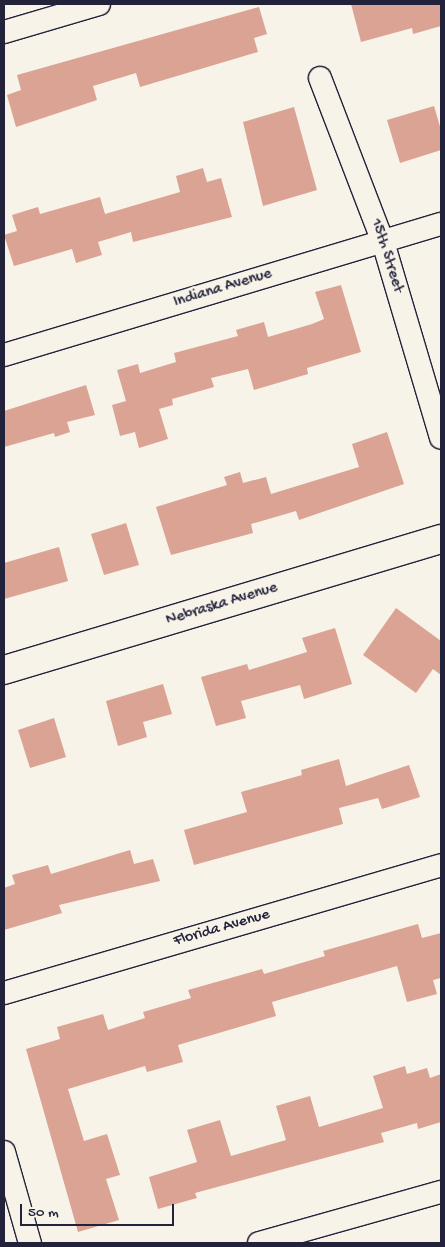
<!DOCTYPE html>
<style>
body{margin:0}
#map{position:relative;width:445px;height:1247px;overflow:hidden;background:#f7f3e8;font-family:"Gochi Hand",sans-serif}
div>[style]{position:absolute}
.building>*{inset:0;background:#dba394}
.roads{filter:drop-shadow(1px 0 #22223b) drop-shadow(-1px 0 #22223b) drop-shadow(0 1px #22223b) drop-shadow(0 -1px #22223b)}
.street>*{height:22px;margin:-11px;padding:0 11px;transform-origin:11px;border-radius:11px;background:#f7f3e8}
.secondary>*{height:28px;margin:-14px;padding:0 14px;transform-origin:14px;border-radius:14px;background:#f7f3e8}
span{translate:-50% -50%;white-space:nowrap;text-align:center;line-height:1.15;-webkit-text-stroke:5px #f7f3e8;paint-order:stroke}
.street-label{font-size:16px;color:#22223b}
.frame{position:absolute;inset:0;border:5px solid #22223b;pointer-events:none}
.scale{position:absolute;left:20px;top:1204px;width:154px;height:22px;box-sizing:border-box;border:2px solid #22223b;border-top:0;padding-left:6px;font-size:15px;line-height:18px;white-space:nowrap;color:#22223b;-webkit-text-stroke:4px #f7f3e8;paint-order:stroke}
</style>
<div id="map">
<div class="building">
<div style="clip-path:polygon(351px 4px,441px 4px,441px 26px,413px 34px,412px 28px,361px 42px)"></div>
<div style="clip-path:polygon(259px 7px,267px 34px,254px 38px,258px 52px,140px 87px,136px 73px,93px 86px,97px 100px,16px 127px,7px 95px,21px 90px,17px 75px)"></div>
<div style="clip-path:polygon(434px 106px,441px 130px,441px 150px,400px 163px,387px 120px)"></div>
<div style="clip-path:polygon(294px 107px,317px 190px,263px 206px,243px 122px)"></div>
<div style="clip-path:polygon(203px 168px,207px 182px,221px 178px,232px 217px,133px 242px,131px 232px,98px 242px,102px 255px,76px 263px,72px 249px,14px 266px,4px 235px,17px 231px,12px 215px,38px 207px,40px 214px,100px 197px,105px 214px,180px 192px,176px 176px)"></div>
<div style="clip-path:polygon(341px 285px,361px 352px,307px 368px,308px 374px,254px 390px,248px 369px,211px 378px,214px 387px,172px 399px,173px 405px,159px 409px,168px 439px,139px 448px,135px 432px,120px 436px,112px 405px,126px 401px,117px 370px,138px 364px,140px 373px,176px 362px,174px 353px,238px 336px,236px 330px,264px 322px,268px 337px,312px 324px,324px 319px,315px 292px)"></div>
<div style="clip-path:polygon(86px 385px,95px 415px,67px 422px,70px 432px,55px 437px,54px 433px,4px 447px,4px 411px)"></div>
<div style="clip-path:polygon(387px 432px,404px 484px,299px 520px,296px 511px,251px 524px,253px 533px,171px 555px,156px 507px,227px 485px,224px 477px,240px 472px,243px 483px,266px 477px,271px 494px,359px 467px,352px 444px)"></div>
<div style="clip-path:polygon(126px 523px,139px 565px,104px 575px,91px 534px)"></div>
<div style="clip-path:polygon(59px 547px,68px 581px,4px 599px,4px 563px)"></div>
<div style="clip-path:polygon(396px 608px,441px 641px,441px 675px,433px 669px,416px 693px,363px 655px)"></div>
<div style="clip-path:polygon(335px 628px,352px 684px,304px 699px,300px 685px,241px 701px,246px 718px,216px 726px,201px 677px,247px 664px,249px 670px,307px 652px,302px 638px)"></div>
<div style="clip-path:polygon(163px 684px,172px 714px,143px 722px,147px 737px,118px 746px,106px 701px)"></div>
<div style="clip-path:polygon(54px 718px,66px 757px,30px 768px,18px 730px)"></div>
<div style="clip-path:polygon(339px 759px,346px 786px,409px 765px,420px 797px,382px 809px,378px 798px,339px 808px,343px 824px,194px 865px,184px 830px,247px 812px,241px 792px,302px 775px,301px 770px)"></div>
<div style="clip-path:polygon(130px 850px,134px 864px,153px 859px,160px 881px,59px 905px,62px 913px,4px 930px,4px 888px,15px 884px,12px 875px,48px 865px,51px 874px)"></div>
<div style="clip-path:polygon(418px 924px,422px 938px,441px 933px,441px 978px,433px 980px,437px 994px,407px 1002px,397px 966px,272px 1002px,276px 1016px,178px 1045px,183px 1062px,147px 1072px,145px 1066px,68px 1089px,84px 1141px,107px 1134px,120px 1175px,106px 1179px,119px 1220px,78px 1232px,26px 1049px,60px 1039px,57px 1027px,103px 1014px,108px 1030px,145px 1018px,143px 1012px,191px 998px,188px 990px,262px 969px,264px 974px,325px 956px,323px 951px)"></div>
<div style="clip-path:polygon(405px 1066px,407px 1074px,427px 1068px,430px 1078px,441px 1074px,441px 1122px,418px 1129px,417px 1123px,381px 1133px,384px 1142px,195px 1193px,197px 1198px,158px 1209px,149px 1177px,197px 1162px,187px 1130px,220px 1120px,231px 1156px,286px 1140px,276px 1106px,310px 1096px,319px 1127px,383px 1108px,373px 1076px)"></div>
</div>
<div class="roads">
<div class="street">
<div style="left:4px;top:32px;width:99px;rotate:-16.4deg"></div>
<div style="left:320px;top:78px;width:176px;rotate:69deg"></div>
<div style="left:383px;top:242px;width:204px;rotate:73.5deg"></div>
<div style="left:4px;top:355px;width:456px;rotate:-16.7deg"></div>
<div style="left:4px;top:993px;width:455px;rotate:-16.3deg"></div>
<div style="left:4px;top:1152px;width:95px;rotate:74.1deg"></div>
<div style="left:259px;top:1243px;width:189px;rotate:-15.7deg"></div>
</div>
<div class="secondary">
<div style="left:4px;top:670px;width:456px;rotate:-16.7deg"></div>
</div>
</div>
<div class="street-label">
<span style="left:386px;top:256px;rotate:72deg">15th Street</span>
<span style="left:223px;top:289px;rotate:-17deg">Indiana Avenue</span>
<span style="left:222px;top:605px;rotate:-17deg">Nebraska Avenue</span>
<span style="left:222px;top:929px;rotate:-16deg">Florida Avenue</span>
</div>
<div class="frame"></div>
<div class="scale">50 m</div>
</div>
